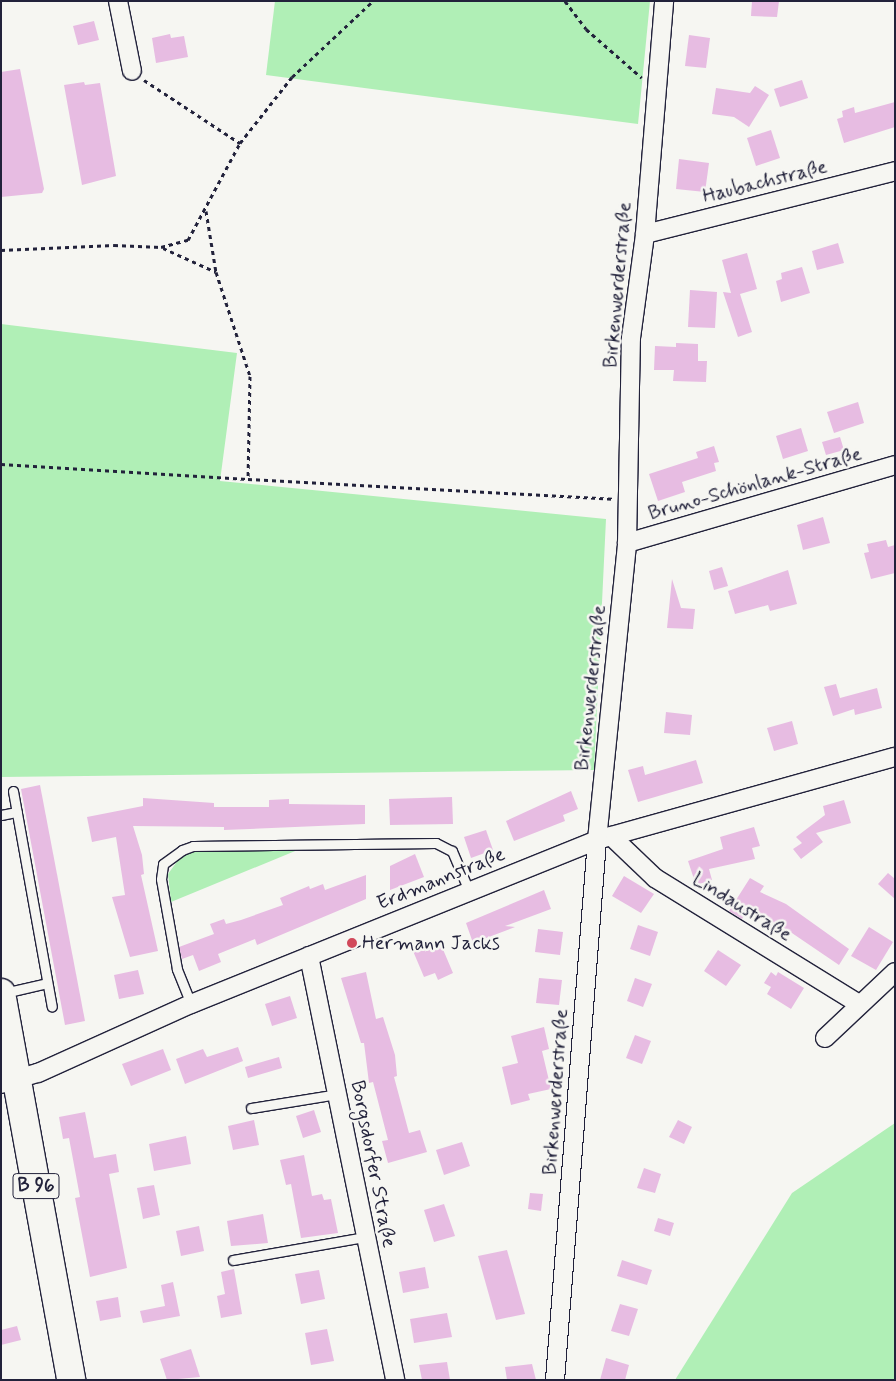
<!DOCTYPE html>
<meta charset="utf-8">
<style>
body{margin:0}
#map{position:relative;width:896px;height:1381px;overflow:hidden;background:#f6f6f2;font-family:Mynerve,sans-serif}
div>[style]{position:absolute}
.green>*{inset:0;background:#b0efb6}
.building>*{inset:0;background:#e7bce2}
.path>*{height:3px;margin-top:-1.5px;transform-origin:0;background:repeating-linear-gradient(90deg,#22223b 0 4px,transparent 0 8px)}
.roads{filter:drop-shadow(1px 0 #22223b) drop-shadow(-1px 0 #22223b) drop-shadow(0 1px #22223b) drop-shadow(0 -1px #22223b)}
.service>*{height:9px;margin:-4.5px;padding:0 4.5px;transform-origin:4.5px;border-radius:4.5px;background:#f6f6f2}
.minor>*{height:18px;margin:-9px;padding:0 9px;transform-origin:9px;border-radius:9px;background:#f6f6f2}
.primary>*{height:28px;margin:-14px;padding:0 14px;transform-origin:14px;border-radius:14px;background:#f6f6f2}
.dots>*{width:14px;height:14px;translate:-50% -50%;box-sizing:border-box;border:2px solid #f6f6f2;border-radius:50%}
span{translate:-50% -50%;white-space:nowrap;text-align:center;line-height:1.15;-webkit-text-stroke:5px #f6f6f2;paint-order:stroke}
.shield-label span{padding:1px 4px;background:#f6f6f2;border:1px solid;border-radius:4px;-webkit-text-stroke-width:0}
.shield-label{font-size:19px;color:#22223b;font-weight:700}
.street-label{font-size:20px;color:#22223b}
.poi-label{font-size:20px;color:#22223b}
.left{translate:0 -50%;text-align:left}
.frame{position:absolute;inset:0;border:2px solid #22223b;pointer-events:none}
</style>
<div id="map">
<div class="green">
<div style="clip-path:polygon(275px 1px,650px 1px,638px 124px,266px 75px)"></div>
<div style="clip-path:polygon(1px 324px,237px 353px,220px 481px,606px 519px,594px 770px,1px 777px)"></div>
<div style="clip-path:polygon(300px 849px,171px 902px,168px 874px,181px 856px,194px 852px)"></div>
<div style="clip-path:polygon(895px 1123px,895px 1380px,675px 1380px,792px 1193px)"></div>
</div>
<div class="building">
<div style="clip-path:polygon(752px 1px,779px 1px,777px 17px,751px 16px)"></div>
<div style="clip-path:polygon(94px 21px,99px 40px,78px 45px,73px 26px)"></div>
<div style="clip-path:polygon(170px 34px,171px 38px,184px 36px,188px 57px,156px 63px,152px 38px)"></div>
<div style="clip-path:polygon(689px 35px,710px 38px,706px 68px,685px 66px)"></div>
<div style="clip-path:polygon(20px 69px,44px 189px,42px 193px,1px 197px,1px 72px)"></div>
<div style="clip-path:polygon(802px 80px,808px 98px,780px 107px,774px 89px)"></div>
<div style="clip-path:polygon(84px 82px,85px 85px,100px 83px,116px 176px,82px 185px,64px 85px)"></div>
<div style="clip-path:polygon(755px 86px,769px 95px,749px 127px,734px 117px,712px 114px,716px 88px,750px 93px)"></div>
<div style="clip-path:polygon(895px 102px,895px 127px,844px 143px,837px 119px,843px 117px,842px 111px,854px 107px,855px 113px)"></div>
<div style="clip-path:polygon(771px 130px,780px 158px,756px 166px,747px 138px)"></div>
<div style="clip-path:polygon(679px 159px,709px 163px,705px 192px,676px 189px)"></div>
<div style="clip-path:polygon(838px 243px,844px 263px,817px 270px,812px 251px)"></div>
<div style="clip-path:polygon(747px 253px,757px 289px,740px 294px,752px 332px,738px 337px,723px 292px,731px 293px,722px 260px)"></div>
<div style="clip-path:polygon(802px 267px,810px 293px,781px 302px,776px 281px,782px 279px,781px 273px)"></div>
<div style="clip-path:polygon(690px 290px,717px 292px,715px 328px,688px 327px)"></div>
<div style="clip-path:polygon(676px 343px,698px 344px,698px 361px,707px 361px,706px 382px,673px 381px,674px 370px,654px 370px,655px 346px,676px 347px)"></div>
<div style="clip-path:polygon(858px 402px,864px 423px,834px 433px,827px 412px)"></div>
<div style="clip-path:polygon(801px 428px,808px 451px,783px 459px,776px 436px)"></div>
<div style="clip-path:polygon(840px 437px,844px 450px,826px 455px,822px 442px)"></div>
<div style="clip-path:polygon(714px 446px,719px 462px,714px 463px,716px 471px,682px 482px,685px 492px,658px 501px,649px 474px,698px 458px,696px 452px)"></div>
<div style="clip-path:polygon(823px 517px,830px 543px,803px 550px,797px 525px)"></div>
<div style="clip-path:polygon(886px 540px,888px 547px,895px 545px,895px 573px,871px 579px,864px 553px,869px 552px,867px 544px)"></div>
<div style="clip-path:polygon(722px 567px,728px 586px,714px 590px,709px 571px)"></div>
<div style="clip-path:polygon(788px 570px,797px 604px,770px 611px,768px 605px,735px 614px,728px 591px)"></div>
<div style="clip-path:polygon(672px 579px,681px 608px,695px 609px,693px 629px,667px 628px)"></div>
<div style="clip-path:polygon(836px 684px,840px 698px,877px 688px,882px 708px,855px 715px,854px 709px,833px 716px,824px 687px)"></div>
<div style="clip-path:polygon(666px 712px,692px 715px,690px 735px,664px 733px)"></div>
<div style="clip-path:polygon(792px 721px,798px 744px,774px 751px,767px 728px)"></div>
<div style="clip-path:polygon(696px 760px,703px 783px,638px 802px,628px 770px,643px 766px,645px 775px)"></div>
<div style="clip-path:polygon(40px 785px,85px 1021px,65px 1025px,21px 789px)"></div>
<div style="clip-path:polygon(571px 791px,578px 809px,563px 815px,565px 821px,514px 841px,506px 821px)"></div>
<div style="clip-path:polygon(452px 797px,453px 824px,390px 825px,389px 799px)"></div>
<div style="clip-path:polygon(143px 798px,214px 803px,214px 807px,269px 807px,269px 800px,289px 799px,289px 804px,365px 805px,365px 824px,224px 830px,224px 827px,133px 826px,142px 855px,144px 874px,141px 875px,158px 951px,130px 957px,112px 897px,125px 895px,116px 837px,92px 842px,87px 817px,143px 806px)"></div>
<div style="clip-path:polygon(844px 800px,851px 823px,816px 833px,823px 842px,801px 859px,793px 849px,802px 843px,796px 837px,825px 815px,823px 806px)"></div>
<div style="clip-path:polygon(754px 827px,760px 846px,752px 848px,755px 859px,709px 869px,712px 880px,696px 885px,688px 861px,723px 849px,720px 837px)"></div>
<div style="clip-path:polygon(486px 830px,493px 850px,471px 858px,464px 837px)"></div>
<div style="clip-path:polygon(415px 854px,424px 877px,390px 890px,390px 866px)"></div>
<div style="clip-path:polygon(888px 873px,895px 879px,895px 899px,878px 884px)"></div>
<div style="clip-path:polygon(366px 875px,366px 899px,257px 945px,255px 939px,218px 954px,221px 962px,199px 971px,193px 955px,182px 959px,179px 947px,214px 934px,210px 924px,224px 919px,226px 924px,241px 920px,283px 905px,280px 898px,309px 886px,310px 889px,323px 884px,325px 890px)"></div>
<div style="clip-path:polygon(624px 876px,654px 894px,641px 913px,612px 896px)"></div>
<div style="clip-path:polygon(750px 878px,764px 886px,760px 892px,786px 904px,849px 949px,839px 965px,786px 929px,748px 910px,742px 919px,729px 911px)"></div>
<div style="clip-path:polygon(544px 890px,551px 909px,505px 926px,515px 927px,473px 943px,466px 923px)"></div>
<div style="clip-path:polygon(638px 925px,658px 932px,650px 956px,630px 949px)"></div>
<div style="clip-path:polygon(869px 927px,893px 942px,876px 970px,851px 956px)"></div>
<div style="clip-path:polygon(538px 929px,563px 932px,560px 955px,535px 952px)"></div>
<div style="clip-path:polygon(439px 940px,453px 973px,438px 980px,435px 973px,424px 977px,413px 951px)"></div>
<div style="clip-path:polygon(718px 950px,741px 965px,726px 986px,704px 971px)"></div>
<div style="clip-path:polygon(138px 970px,144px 994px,119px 999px,114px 975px)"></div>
<div style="clip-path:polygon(366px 972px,376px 1019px,383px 1017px,395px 1055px,397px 1076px,394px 1077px,409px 1133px,420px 1130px,427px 1152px,388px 1163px,382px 1141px,388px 1140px,373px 1082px,369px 1083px,364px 1043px,361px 1043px,341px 978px)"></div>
<div style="clip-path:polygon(771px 972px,776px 976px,778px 972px,804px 988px,791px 1009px,767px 994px,771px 987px,764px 983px)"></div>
<div style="clip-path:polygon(539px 978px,562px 980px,559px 1005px,536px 1003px)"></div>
<div style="clip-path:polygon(635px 978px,652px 984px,643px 1007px,627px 1001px)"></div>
<div style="clip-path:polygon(290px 996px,297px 1018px,272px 1026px,265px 1004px)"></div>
<div style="clip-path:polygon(544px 1027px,549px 1049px,542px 1051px,551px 1089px,528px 1094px,530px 1100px,511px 1105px,502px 1067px,518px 1063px,511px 1036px)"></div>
<div style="clip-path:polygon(635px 1035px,651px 1041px,642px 1064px,626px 1058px)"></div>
<div style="clip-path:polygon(238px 1047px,243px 1061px,185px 1084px,176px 1059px,203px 1049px,207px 1057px)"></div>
<div style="clip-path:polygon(163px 1049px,171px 1070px,131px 1086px,122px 1064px)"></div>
<div style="clip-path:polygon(279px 1057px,282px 1068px,248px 1078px,245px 1067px)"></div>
<div style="clip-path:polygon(314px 1110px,321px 1132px,303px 1138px,296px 1116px)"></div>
<div style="clip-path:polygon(85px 1112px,94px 1158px,116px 1154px,119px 1172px,109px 1174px,127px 1268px,90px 1277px,75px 1198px,80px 1197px,69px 1138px,63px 1139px,59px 1117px)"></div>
<div style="clip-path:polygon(254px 1120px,259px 1145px,233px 1150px,228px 1126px)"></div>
<div style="clip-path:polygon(678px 1120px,692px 1127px,684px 1144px,669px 1137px)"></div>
<div style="clip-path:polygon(186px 1136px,191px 1164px,154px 1171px,149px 1144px)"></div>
<div style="clip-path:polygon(462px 1142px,470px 1166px,444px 1175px,436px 1150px)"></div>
<div style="clip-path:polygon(304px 1155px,312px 1196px,322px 1194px,324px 1200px,331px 1199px,338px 1233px,301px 1238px,291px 1184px,286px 1185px,280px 1160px)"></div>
<div style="clip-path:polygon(644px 1168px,661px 1174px,655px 1193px,637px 1188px)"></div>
<div style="clip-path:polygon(154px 1185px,160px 1215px,143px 1219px,137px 1188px)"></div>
<div style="clip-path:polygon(530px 1193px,543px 1194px,541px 1211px,528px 1209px)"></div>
<div style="clip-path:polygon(444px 1204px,455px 1236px,434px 1242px,424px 1210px)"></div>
<div style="clip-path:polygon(263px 1214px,268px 1243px,231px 1246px,227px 1221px)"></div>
<div style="clip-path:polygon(658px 1218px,674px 1223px,670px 1236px,654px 1231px)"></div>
<div style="clip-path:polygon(199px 1226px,204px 1251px,181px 1256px,176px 1231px)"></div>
<div style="clip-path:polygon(507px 1250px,525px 1314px,496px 1320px,478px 1256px)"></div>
<div style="clip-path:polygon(622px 1260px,652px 1270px,647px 1285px,617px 1276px)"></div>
<div style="clip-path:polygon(425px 1267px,429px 1288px,403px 1293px,399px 1272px)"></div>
<div style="clip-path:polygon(234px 1269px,242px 1314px,221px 1318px,217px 1296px,225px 1294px,221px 1272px)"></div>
<div style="clip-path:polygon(319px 1270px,325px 1299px,301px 1304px,295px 1274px)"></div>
<div style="clip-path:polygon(173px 1282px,180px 1316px,143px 1323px,140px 1311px,165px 1306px,161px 1285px)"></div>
<div style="clip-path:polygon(118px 1297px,121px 1317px,100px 1321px,96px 1301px)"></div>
<div style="clip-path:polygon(620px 1304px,638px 1309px,629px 1336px,611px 1331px)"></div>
<div style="clip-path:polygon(447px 1313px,452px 1337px,414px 1343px,410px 1319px)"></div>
<div style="clip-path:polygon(17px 1326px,21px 1340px,1px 1345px,1px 1330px)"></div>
<div style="clip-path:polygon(327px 1329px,334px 1361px,311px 1365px,305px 1333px)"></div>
<div style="clip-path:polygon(191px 1349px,200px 1377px,167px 1380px,160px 1359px)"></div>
<div style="clip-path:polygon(606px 1358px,629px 1365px,625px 1380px,600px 1380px)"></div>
<div style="clip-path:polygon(447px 1362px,450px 1380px,422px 1380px,419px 1365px)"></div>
<div style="clip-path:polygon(532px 1364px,536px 1380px,507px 1380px,505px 1367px)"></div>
</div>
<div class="path">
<div style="left:565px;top:1px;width:35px;rotate:53deg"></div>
<div style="left:586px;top:29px;width:74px;rotate:41.2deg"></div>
<div style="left:144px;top:80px;width:115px;rotate:33.3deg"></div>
<div style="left:206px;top:211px;width:62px;rotate:80.7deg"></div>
<div style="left:216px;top:272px;width:109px;rotate:71.9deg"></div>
<div style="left:250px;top:376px;width:103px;rotate:91.1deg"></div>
<div style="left:248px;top:479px;width:365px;rotate:3.1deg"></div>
<div style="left:163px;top:248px;width:58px;rotate:24.4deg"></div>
<div style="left:1px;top:250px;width:113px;rotate:-2.5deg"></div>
<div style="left:114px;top:245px;width:47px;rotate:2.4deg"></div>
<div style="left:161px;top:247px;width:28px;rotate:-15deg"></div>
<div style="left:188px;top:240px;width:110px;rotate:-61.8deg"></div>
<div style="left:240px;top:143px;width:84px;rotate:-51.8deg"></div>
<div style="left:292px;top:77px;width:111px;rotate:-43.2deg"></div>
<div style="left:1px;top:464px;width:247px;rotate:3.5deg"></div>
</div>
<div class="roads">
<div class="service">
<div style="left:13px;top:791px;width:219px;rotate:79.8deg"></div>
<div style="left:1px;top:815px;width:16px;rotate:-11deg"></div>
<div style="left:4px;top:993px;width:44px;rotate:-13.1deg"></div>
<div style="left:191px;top:1004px;width:38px;rotate:-112deg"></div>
<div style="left:177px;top:969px;width:91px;rotate:-100.1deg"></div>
<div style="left:161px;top:879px;width:15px;rotate:-82deg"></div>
<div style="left:163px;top:864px;width:24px;rotate:-36deg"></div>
<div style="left:182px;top:850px;width:12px;rotate:-20deg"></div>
<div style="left:193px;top:846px;width:243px;rotate:-0.7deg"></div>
<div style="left:436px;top:843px;width:18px;rotate:27deg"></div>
<div style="left:452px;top:851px;width:43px;rotate:67deg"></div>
<div style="left:251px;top:1108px;width:87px;rotate:-9.2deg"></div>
<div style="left:233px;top:1260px;width:134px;rotate:-9.9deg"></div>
</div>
<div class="minor">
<div style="left:118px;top:1px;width:71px;rotate:78.7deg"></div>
<div style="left:645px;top:234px;width:258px;rotate:-14.1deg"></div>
<div style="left:627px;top:543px;width:279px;rotate:-16.2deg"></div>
<div style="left:611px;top:836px;width:61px;rotate:43.7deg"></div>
<div style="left:655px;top:878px;width:240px;rotate:31.7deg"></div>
<div style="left:309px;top:956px;width:433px;rotate:78.5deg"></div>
<div style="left:825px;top:1038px;width:96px;rotate:-43.3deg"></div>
<div style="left:1px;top:1084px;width:39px;rotate:-17deg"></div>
<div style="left:38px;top:1073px;width:168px;rotate:-24.3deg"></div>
<div style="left:191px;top:1004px;width:438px;rotate:-22deg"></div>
<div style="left:597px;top:840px;width:309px;rotate:-15.6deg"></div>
<div style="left:555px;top:1380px;width:542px;rotate:-85.55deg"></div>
<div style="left:597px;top:840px;width:299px;rotate:-84.2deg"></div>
<div style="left:627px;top:543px;width:205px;rotate:-88.9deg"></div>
<div style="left:631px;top:338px;width:105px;rotate:-82.3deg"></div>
<div style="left:645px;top:234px;width:234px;rotate:-85.3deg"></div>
</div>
<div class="primary">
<div style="left:1px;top:993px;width:393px;rotate:79.7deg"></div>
</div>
</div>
<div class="dots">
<div style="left:352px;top:943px;background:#d1495b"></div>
</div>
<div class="shield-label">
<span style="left:36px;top:1186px">B 96</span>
</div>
<div class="street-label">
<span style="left:765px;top:182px;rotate:-14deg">Haubachstraße</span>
<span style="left:618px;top:285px;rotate:-85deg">Birkenwerderstraße</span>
<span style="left:755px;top:484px;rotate:-16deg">Bruno-Schönlank-Straße</span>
<span style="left:591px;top:688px;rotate:-84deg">Birkenwerderstraße</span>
<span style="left:441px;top:879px;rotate:-22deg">Erdmannstraße</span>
<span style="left:742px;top:907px;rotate:32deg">Lindaustraße</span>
<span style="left:556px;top:1092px;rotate:-86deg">Birkenwerderstraße</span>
<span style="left:373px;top:1164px;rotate:79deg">Borgsdorfer Straße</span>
</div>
<div class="poi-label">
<span class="left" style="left:362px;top:943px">Hermann Jacks</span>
</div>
<div class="frame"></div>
</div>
